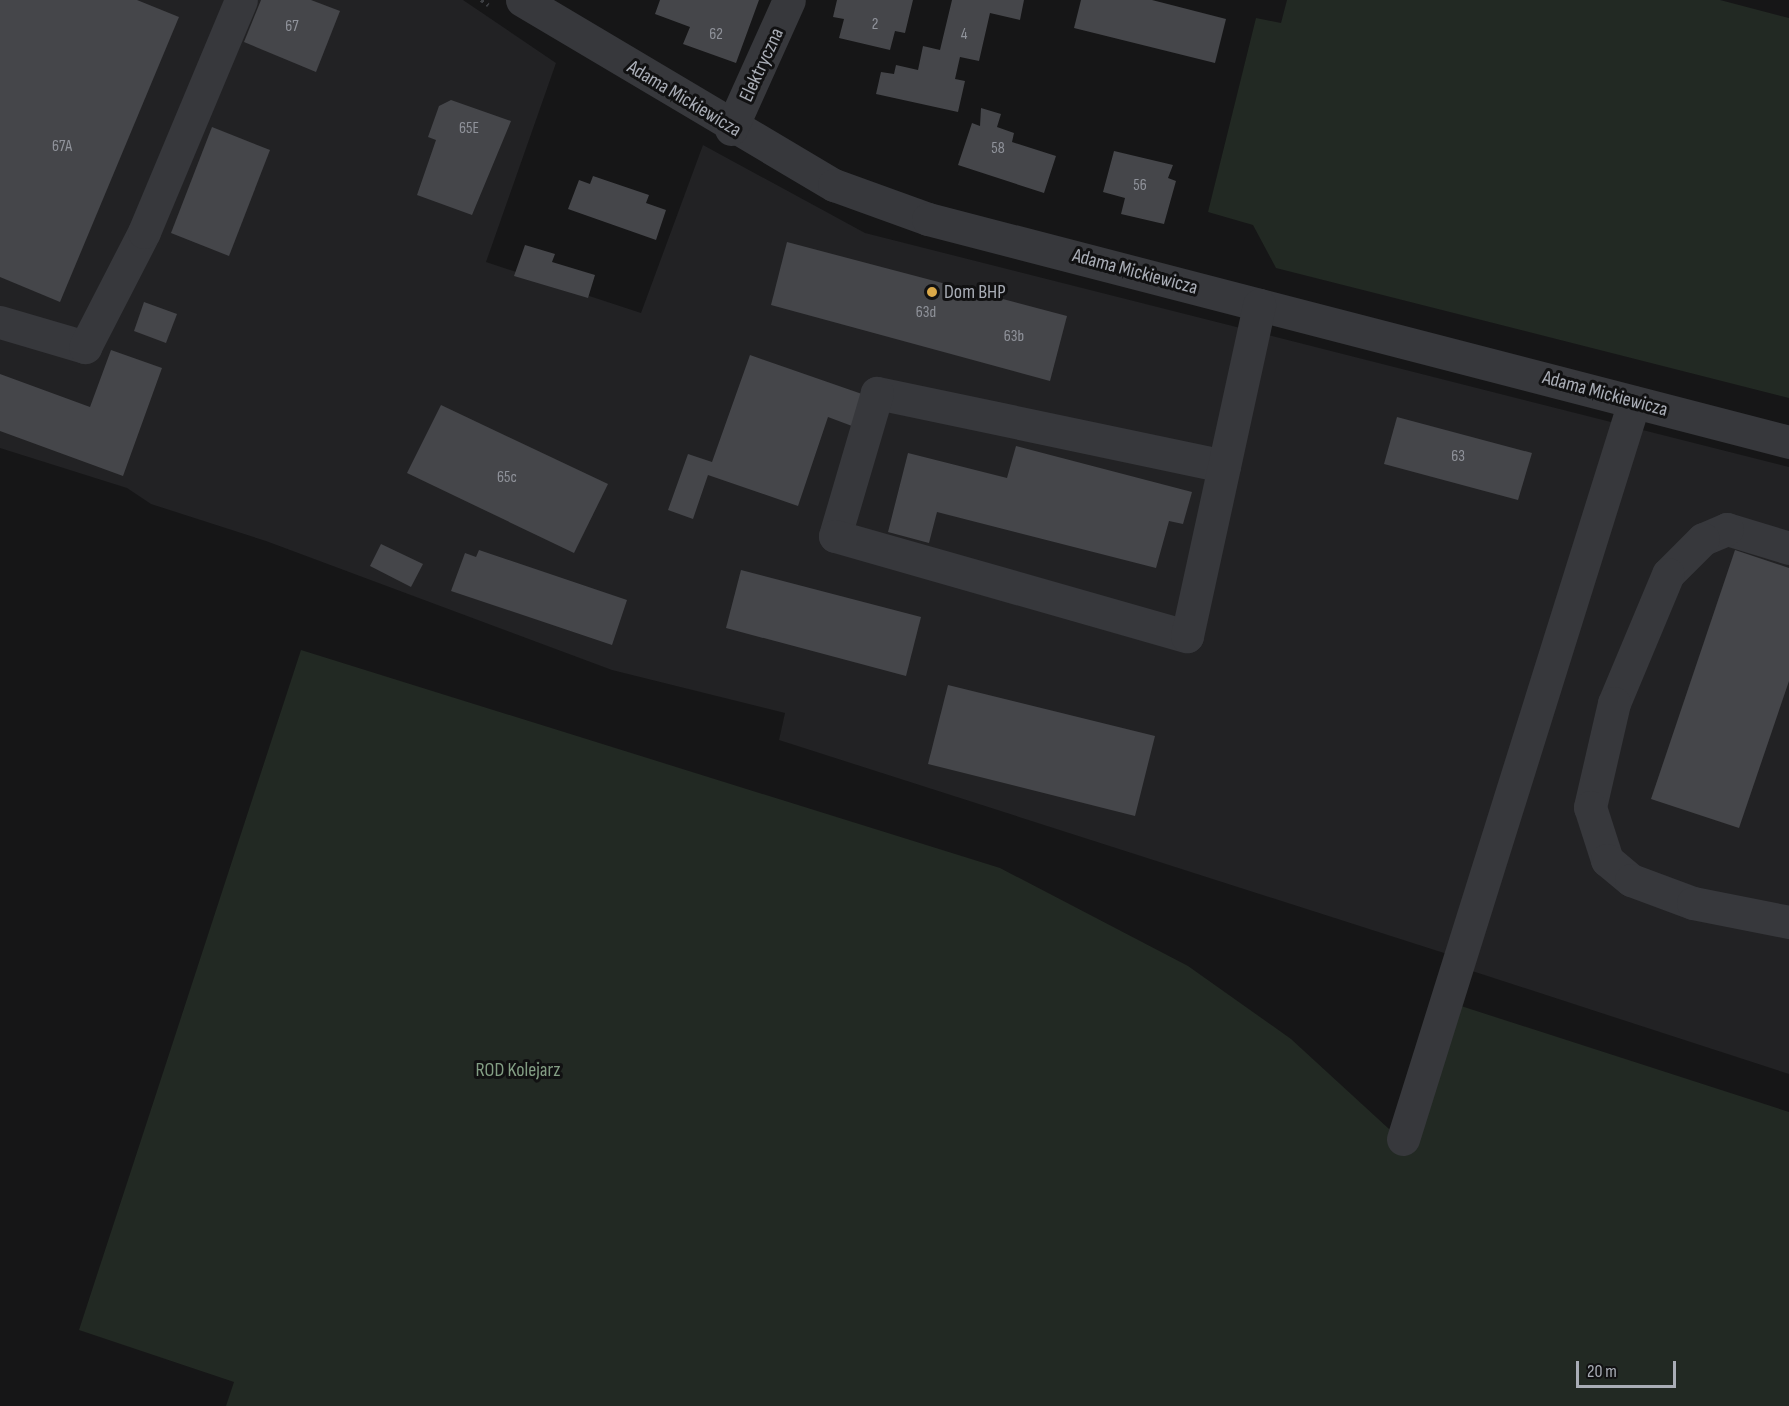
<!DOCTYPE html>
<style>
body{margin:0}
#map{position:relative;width:1789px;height:1406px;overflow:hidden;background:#161617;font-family:"Sofia Sans Condensed",sans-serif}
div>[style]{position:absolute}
.built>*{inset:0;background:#222224}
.green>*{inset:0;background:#222923}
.building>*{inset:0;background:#45464a}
.path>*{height:4px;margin-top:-2px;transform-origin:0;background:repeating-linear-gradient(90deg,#3d3f43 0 3px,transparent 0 7.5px)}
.minor>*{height:33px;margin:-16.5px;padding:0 16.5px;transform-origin:16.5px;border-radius:16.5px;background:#37383c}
.dots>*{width:16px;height:16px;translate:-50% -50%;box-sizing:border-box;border:3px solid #111112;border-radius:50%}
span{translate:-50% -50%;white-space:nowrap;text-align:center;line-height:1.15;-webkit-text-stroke:6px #111112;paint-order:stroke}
.number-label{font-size:16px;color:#90939b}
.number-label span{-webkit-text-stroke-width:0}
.street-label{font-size:20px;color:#a9adb6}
.poi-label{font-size:20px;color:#a9adb6}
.left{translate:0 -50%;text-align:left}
.park-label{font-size:20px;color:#839e84}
.scale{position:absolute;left:1576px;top:1361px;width:100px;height:27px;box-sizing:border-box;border:3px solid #a9adb6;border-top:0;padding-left:8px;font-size:18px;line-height:21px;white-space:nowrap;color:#a9adb6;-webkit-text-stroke:4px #111112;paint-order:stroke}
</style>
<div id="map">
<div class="built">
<div style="clip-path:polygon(0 0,463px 0,556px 63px,486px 262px,641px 313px,703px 145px,865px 233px,1789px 467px,1789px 1074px,1466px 969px,1469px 961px,779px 740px,785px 713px,612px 670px,266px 541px,151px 504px,127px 488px,0 448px)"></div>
</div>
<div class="green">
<div style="clip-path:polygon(1287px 0,1720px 0,1789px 18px,1789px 398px,1276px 268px,1253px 225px,1208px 212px,1256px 18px,1281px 23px)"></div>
<div style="clip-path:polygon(301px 650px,1000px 868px,1188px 966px,1291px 1039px,1413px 1151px,1461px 1006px,1789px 1112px,1789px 1406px,226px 1406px,234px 1382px,79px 1330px)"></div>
</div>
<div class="building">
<div style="clip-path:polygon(0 0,137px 0,179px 17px,60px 302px,0 277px)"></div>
<div style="clip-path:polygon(261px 0,311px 0,340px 11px,316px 72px,244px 42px)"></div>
<div style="clip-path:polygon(660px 0,759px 0,736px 63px,683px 44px,690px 27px,655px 14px)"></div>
<div style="clip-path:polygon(837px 0,913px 0,905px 33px,895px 31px,890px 50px,839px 38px,844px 19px,833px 17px)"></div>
<div style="clip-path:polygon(952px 0,1024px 0,1020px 20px,990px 13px,979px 61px,960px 57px,955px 79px,965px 81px,958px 112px,876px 94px,881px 72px,894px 74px,896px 65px,918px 70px,923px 46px,940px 50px)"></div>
<div style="clip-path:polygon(1081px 0,1152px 0,1226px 19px,1215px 63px,1074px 28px)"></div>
<div style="clip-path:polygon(451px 100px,511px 121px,472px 215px,417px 195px,436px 140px,428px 137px,439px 106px)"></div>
<div style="clip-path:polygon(981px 108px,1001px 114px,997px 127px,1014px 133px,1012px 142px,1056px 156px,1044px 193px,958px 165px,972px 123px,980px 126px)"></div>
<div style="clip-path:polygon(212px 127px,270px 150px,229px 256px,171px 233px)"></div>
<div style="clip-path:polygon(1114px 151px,1173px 165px,1168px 178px,1176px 181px,1164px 224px,1121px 214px,1125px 198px,1103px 192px)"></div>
<div style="clip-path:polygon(593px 176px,649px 195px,646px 203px,666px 210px,656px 240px,568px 209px,579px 180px,590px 184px)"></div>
<div style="clip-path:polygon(787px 242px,1067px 316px,1050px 381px,771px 305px)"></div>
<div style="clip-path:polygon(525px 245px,555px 254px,552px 262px,595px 275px,588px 298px,514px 276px)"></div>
<div style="clip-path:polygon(144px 302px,177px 314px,166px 343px,134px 331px)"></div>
<div style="clip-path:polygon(111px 350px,162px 368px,123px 476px,0 431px,0 374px,90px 407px)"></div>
<div style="clip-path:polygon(750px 355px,862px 394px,852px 426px,828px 417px,798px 506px,708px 475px,693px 519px,668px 510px,688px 454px,712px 462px)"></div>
<div style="clip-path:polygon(441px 405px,608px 484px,574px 553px,407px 473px)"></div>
<div style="clip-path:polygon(1397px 417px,1532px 453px,1518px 500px,1384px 464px)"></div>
<div style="clip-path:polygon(1016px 446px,1192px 492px,1183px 524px,1169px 521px,1156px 568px,937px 512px,929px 543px,888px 532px,908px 453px,1007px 478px)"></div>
<div style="clip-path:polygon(381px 544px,423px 564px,411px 587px,370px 566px)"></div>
<div style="clip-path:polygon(479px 550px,627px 600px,612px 645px,451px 591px,465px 553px,476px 557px)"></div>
<div style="clip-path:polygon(1735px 550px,1789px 568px,1789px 681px,1739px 828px,1651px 799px)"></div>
<div style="clip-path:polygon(741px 570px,921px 617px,906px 676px,726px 628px)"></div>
<div style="clip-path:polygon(948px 685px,1155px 736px,1135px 816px,928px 764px)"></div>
</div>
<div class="path">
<div style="left:481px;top:0;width:9px;rotate:36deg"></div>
</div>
<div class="minor">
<div style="left:522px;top:0;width:363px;rotate:30.7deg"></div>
<div style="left:834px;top:185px;width:100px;rotate:19.9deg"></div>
<div style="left:928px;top:219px;width:889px;rotate:14.52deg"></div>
<div style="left:731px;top:129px;width:141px;rotate:-65.8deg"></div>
<div style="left:0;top:322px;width:89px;rotate:16.4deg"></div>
<div style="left:85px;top:347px;width:129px;rotate:-62.8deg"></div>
<div style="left:144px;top:232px;width:251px;rotate:-67.3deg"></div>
<div style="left:1224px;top:466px;width:355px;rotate:-168.1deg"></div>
<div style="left:877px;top:393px;width:149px;rotate:106.4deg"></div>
<div style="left:835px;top:536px;width:366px;rotate:15.9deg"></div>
<div style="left:1187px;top:636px;width:339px;rotate:-77.7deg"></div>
<div style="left:1789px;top:548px;width:65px;rotate:-163deg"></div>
<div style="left:1727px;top:529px;width:26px;rotate:157deg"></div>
<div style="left:1703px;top:539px;width:49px;rotate:135deg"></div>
<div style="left:1668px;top:574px;width:140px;rotate:112.7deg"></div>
<div style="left:1614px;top:703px;width:107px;rotate:103deg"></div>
<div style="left:1590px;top:807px;width:56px;rotate:72.2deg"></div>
<div style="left:1607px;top:860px;width:31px;rotate:40deg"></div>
<div style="left:1631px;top:880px;width:66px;rotate:20.4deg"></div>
<div style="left:1693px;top:903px;width:98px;rotate:11.2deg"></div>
<div style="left:1403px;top:1139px;width:772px;rotate:-72.6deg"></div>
</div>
<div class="dots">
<div style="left:932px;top:292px;background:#dba949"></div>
</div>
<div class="number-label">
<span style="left:875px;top:25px">2</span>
<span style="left:292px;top:27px">67</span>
<span style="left:716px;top:35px">62</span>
<span style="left:964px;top:35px">4</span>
<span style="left:469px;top:129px">65E</span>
<span style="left:62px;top:147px">67A</span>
<span style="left:998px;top:149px">58</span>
<span style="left:1140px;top:186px">56</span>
<span style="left:926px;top:313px">63d</span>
<span style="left:1014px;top:337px">63b</span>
<span style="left:1458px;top:457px">63</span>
<span style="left:507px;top:478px">65c</span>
</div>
<div class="street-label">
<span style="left:762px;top:65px;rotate:-65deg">Elektryczna</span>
<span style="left:684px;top:99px;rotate:31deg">Adama Mickiewicza</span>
<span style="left:1135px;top:272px;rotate:15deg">Adama Mickiewicza</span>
<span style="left:1605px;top:394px;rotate:15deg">Adama Mickiewicza</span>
</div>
<div class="poi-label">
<span class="left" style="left:944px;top:292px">Dom BHP</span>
</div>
<div class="park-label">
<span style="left:518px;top:1070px">ROD Kolejarz</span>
</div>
<div class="scale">20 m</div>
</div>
